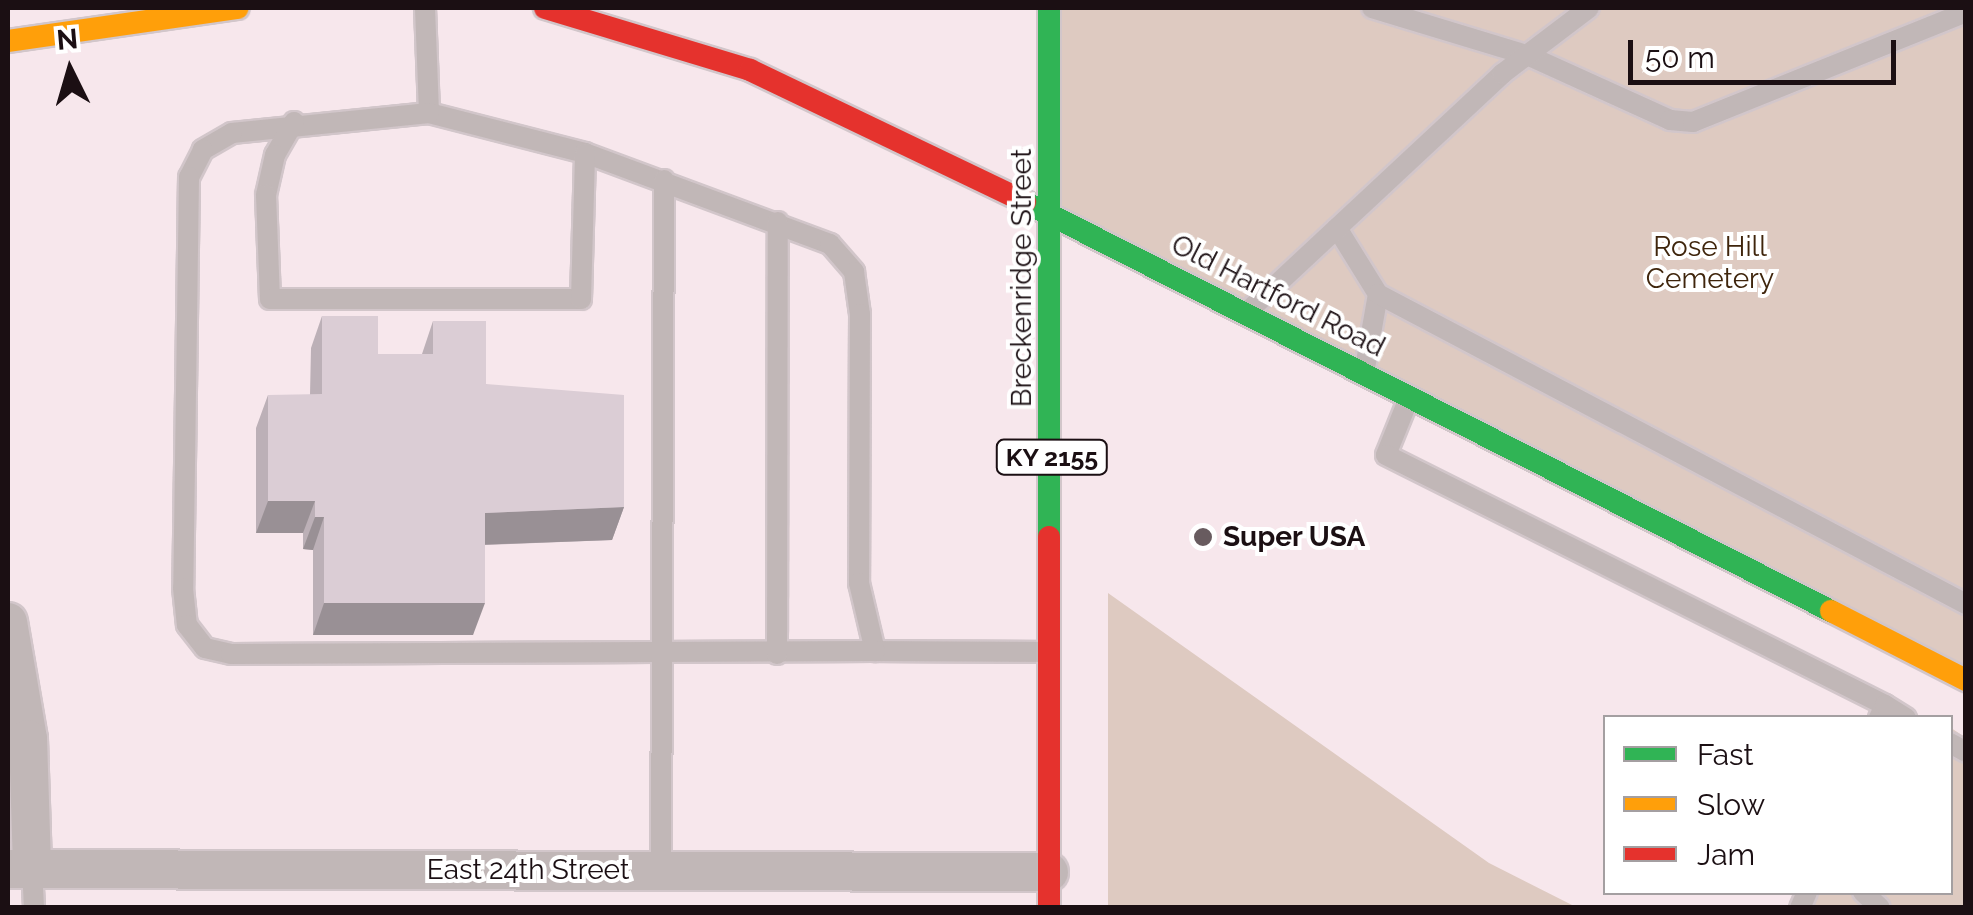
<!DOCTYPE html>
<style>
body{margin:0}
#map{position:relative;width:1973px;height:915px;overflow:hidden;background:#f7e7ec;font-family:Raleway,sans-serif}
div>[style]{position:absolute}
.green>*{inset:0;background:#decac1}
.roads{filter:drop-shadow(2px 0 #d2c6ca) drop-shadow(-2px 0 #d2c6ca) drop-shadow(0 2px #d2c6ca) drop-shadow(0 -2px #d2c6ca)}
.lane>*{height:20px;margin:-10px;padding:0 10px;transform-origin:10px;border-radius:10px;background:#c1b7b7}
.street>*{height:38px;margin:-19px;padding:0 19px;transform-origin:19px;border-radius:19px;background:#c1b7b7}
.fast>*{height:22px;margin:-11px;padding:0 11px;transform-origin:11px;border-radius:11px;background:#30b455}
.slow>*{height:22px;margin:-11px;padding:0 11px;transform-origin:11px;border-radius:11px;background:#ff9f0a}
.jam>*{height:22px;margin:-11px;padding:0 11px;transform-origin:11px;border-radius:11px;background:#e5322d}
.wall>*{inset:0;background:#bcb0b7}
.shaded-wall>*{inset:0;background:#999095}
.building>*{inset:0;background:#dbcdd5}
.dots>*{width:28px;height:28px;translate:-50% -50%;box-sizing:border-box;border:5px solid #fff;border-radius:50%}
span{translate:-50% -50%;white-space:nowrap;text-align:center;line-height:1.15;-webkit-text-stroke:8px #fff;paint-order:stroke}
.shield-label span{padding:2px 8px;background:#fff;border:2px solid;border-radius:8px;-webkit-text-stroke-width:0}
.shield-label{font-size:25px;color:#1b0f13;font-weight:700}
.park-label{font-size:28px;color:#3f250c}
.street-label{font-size:28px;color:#1b0f13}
.poi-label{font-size:28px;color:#1b0f13;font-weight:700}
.left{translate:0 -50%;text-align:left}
.frame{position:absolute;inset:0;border:10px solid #1b0f13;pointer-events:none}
.legend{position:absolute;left:1603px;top:715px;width:350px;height:180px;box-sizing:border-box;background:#fff;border:2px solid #a49fa1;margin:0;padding:12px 18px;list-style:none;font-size:30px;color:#1b0f13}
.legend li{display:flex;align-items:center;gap:20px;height:50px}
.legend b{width:50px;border:2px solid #a49fa1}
.north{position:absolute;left:20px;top:20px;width:100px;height:100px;-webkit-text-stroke:8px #fff;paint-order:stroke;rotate:355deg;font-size:28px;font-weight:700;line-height:40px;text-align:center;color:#1b0f13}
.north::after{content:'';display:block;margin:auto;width:35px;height:45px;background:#1b0f13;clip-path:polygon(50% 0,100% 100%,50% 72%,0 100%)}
.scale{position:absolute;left:1628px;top:40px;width:268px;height:45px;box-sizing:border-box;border:5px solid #1b0f13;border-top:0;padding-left:12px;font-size:30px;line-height:35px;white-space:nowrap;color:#1b0f13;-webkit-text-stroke:8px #fff;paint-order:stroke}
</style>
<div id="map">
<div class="green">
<div style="clip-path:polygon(1049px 8px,1965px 8px,1965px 680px,1054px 215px)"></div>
<div style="clip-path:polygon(1108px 593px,1489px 863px,1576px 907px,1108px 907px)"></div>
<div style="clip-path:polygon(1951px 728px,1965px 737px,1965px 907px,1787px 908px,1793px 893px,1950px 892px)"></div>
</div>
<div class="roads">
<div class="lane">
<div style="left:425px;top:8px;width:105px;rotate:87.8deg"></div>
<div style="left:429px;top:113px;width:161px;rotate:14.4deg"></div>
<div style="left:585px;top:153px;width:261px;rotate:20.4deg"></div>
<div style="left:830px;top:244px;width:37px;rotate:49deg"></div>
<div style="left:854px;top:272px;width:42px;rotate:81.9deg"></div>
<div style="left:860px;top:314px;width:269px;rotate:90.2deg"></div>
<div style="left:859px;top:583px;width:70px;rotate:76.8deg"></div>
<div style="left:875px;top:651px;width:171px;rotate:0.3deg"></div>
<div style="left:1372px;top:8px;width:162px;rotate:16.9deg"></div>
<div style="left:1527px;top:55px;width:157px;rotate:24.4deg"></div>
<div style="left:1670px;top:120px;width:23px;rotate:5deg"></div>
<div style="left:1693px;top:122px;width:294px;rotate:-21.9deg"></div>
<div style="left:429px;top:113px;width:198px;rotate:174.2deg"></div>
<div style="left:232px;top:133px;width:34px;rotate:150deg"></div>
<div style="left:203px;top:150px;width:30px;rotate:117deg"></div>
<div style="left:189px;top:177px;width:411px;rotate:90.8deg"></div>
<div style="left:183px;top:588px;width:37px;rotate:84deg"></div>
<div style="left:187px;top:625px;width:29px;rotate:52deg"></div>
<div style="left:205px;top:648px;width:27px;rotate:13deg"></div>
<div style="left:231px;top:654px;width:644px;rotate:-0.27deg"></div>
<div style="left:294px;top:122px;width:38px;rotate:120deg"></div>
<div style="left:275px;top:155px;width:41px;rotate:102.7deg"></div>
<div style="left:266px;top:195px;width:104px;rotate:87.8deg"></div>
<div style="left:270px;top:299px;width:311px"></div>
<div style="left:581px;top:299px;width:146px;rotate:-88.4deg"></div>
<div style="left:1337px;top:228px;width:78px;rotate:58.2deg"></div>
<div style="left:1378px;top:294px;width:80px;rotate:100deg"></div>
<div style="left:1378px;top:294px;width:665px;rotate:27.8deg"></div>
<div style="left:1247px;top:312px;width:349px;rotate:-43deg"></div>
<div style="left:1502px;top:74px;width:109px;rotate:-37.2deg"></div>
<div style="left:1409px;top:398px;width:61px;rotate:112deg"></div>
<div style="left:1386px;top:455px;width:558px;rotate:26.61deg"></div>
<div style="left:1885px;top:705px;width:14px;rotate:115deg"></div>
<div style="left:777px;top:654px;width:432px;rotate:-89.9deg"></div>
<div style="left:1885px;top:705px;width:25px;rotate:32deg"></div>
<div style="left:1950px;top:743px;width:18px;rotate:29deg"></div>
<div style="left:32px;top:868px;width:40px;rotate:87.1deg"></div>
<div style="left:661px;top:871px;width:691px;rotate:-89.75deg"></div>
<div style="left:1863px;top:892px;width:23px;rotate:43deg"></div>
<div style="left:1800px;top:908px;width:17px;rotate:-66deg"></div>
</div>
<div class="street">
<div style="left:8px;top:622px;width:119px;rotate:80.3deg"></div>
<div style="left:28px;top:739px;width:129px;rotate:88.2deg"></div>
<div style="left:8px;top:869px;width:1041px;rotate:0.17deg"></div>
</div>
<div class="fast">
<div style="left:1049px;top:8px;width:529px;rotate:90deg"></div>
<div style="left:1025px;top:202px;width:904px;rotate:26.91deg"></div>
</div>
<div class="slow">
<div style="left:8px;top:41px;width:232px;rotate:-8.2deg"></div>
<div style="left:1831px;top:611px;width:152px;rotate:27.1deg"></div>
</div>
<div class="jam">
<div style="left:545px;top:8px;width:214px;rotate:16.8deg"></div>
<div style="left:750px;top:70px;width:305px;rotate:25.6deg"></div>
<div style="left:1049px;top:537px;width:371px;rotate:90deg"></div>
</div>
</div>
<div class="wall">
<div style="clip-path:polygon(322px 316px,378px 354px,422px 354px,433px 321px,486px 384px,624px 507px,612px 540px,485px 545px,473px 635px,313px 635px,313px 550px,303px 549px,303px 533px,256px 533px,256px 428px,268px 395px,310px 395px,311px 348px)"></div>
</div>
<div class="shaded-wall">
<div style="clip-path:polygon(268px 501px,315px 501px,303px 533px,256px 533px)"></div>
<div style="clip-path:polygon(624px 507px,612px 540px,474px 545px,485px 513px)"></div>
<div style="clip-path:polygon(315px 517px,324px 517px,313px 550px,303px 549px)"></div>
<div style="clip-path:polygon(324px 603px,485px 603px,473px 635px,313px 635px)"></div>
</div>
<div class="building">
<div style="clip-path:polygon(322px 316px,378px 316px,378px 354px,433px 354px,433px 321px,486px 321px,486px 384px,624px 395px,624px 507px,485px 513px,485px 603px,324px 603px,324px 517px,315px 517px,315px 501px,268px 501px,268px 395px,322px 394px)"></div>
</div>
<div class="dots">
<div style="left:1203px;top:537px;background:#685b5f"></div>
</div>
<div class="shield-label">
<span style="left:1052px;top:457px">KY 2155</span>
</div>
<div class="park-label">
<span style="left:1710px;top:263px">Rose Hill<br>Cemetery</span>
</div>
<div class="street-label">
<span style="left:1022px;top:278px;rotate:-90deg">Breckenridge Street</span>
<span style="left:1278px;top:296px;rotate:27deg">Old Hartford Road</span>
<span style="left:528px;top:870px">East 24th Street</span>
</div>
<div class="poi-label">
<span class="left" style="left:1223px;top:537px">Super USA</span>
</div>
<div class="frame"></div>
<ul class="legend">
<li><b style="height:12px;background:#30b455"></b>Fast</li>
<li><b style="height:12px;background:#ff9f0a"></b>Slow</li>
<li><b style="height:12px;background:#e5322d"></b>Jam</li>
</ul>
<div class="north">N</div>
<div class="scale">50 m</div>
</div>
